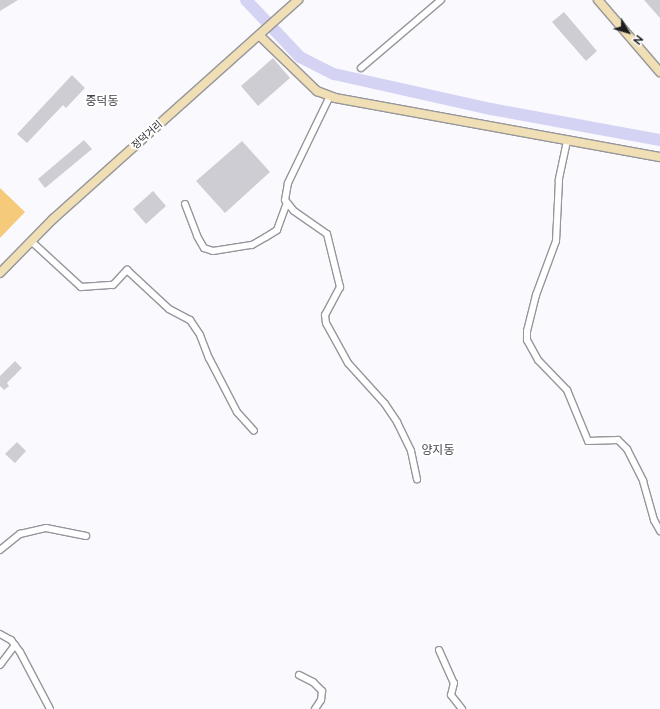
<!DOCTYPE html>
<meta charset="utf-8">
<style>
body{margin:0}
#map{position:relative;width:660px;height:709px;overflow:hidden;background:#fafafe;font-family:Raleway,"Noto Sans KR",sans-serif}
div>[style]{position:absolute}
.green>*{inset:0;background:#f5ca7b}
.river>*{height:12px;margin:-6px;padding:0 6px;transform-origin:6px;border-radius:6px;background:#d4d3f4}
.building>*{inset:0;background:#cdcdd3}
.roads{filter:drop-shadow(1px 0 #96959c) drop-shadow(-1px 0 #96959c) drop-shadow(0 1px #96959c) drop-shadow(0 -1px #96959c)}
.street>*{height:6px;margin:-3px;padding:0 3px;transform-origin:3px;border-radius:3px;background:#fff}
.secondary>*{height:8px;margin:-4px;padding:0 4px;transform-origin:4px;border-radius:4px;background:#f0dfb5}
span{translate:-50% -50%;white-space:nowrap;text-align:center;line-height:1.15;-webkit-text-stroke:4px #fff;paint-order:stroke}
.street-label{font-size:10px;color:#1d1d20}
.quarter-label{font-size:12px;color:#44444a}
.north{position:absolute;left:608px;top:12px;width:40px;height:40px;-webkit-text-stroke:3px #fff;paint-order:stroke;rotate:128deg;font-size:11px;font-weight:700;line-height:16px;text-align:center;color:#1d1d20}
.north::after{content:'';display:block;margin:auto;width:14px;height:18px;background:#1d1d20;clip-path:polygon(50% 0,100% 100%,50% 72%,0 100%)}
</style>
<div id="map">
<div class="green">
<div style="clip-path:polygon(0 188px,25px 212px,0 238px)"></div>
</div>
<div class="river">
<div style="left:246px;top:0;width:79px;rotate:46.5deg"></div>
<div style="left:300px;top:57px;width:38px;rotate:27deg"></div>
<div style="left:334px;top:74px;width:161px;rotate:12.6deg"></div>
<div style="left:491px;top:109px;width:172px;rotate:10.4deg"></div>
</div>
<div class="building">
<div style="clip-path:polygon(0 0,18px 0,0 11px)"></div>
<div style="clip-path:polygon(644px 0,660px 0,660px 18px)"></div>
<div style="clip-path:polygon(564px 12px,597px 51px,586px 61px,552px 22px)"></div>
<div style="clip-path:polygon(273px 58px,290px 78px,258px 106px,241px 86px)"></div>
<div style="clip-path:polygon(72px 75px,85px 88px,66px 108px,63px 105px,27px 143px,17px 134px)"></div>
<div style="clip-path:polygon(84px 140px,92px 149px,45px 188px,38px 179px)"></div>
<div style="clip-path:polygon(242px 141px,270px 172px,225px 213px,196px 181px)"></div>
<div style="clip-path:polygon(153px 191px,166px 206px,146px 224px,133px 209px)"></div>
<div style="clip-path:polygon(15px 361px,22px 368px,7px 383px,9px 386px,4px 390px,0 386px,0 376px)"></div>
<div style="clip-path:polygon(17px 442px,26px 451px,15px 463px,5px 454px)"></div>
</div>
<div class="roads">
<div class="street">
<div style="left:361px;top:68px;width:105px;rotate:-40.4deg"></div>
<div style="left:330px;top:96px;width:97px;rotate:115.8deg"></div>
<div style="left:288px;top:183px;width:17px;rotate:100deg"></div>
<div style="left:285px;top:200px;width:14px;rotate:51deg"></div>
<div style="left:294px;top:211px;width:40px;rotate:34.9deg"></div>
<div style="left:327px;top:234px;width:55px;rotate:76.2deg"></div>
<div style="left:340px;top:287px;width:32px;rotate:118deg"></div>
<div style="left:325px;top:315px;width:8px;rotate:83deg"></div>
<div style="left:326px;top:323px;width:46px;rotate:61.2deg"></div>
<div style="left:348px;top:363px;width:55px;rotate:47.9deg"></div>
<div style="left:385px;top:404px;width:22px;rotate:56deg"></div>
<div style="left:397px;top:422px;width:32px;rotate:64deg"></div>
<div style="left:411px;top:451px;width:29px;rotate:78deg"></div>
<div style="left:567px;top:141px;width:40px;rotate:102deg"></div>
<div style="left:559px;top:180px;width:61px;rotate:92.8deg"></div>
<div style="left:556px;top:241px;width:58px;rotate:110.3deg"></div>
<div style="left:536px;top:295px;width:37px;rotate:104deg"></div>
<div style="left:527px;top:331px;width:9px;rotate:90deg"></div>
<div style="left:527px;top:340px;width:23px;rotate:61deg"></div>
<div style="left:538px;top:360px;width:42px;rotate:46deg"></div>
<div style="left:567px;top:390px;width:55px;rotate:67.6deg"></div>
<div style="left:588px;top:441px;width:30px;rotate:-2deg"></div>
<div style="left:618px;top:440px;width:13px;rotate:45deg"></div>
<div style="left:627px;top:449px;width:36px;rotate:63deg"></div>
<div style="left:643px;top:481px;width:41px;rotate:74.2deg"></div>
<div style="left:654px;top:520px;width:13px;rotate:61deg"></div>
<div style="left:185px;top:204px;width:34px;rotate:69deg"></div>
<div style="left:197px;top:236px;width:14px;rotate:60deg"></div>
<div style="left:204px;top:248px;width:9px;rotate:18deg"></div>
<div style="left:213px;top:251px;width:39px;rotate:-9deg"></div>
<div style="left:252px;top:245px;width:16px;rotate:-30deg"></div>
<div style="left:266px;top:237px;width:13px;rotate:-32deg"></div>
<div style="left:277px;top:230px;width:29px;rotate:-70deg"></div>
<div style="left:31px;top:241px;width:68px;rotate:42.6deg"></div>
<div style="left:81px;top:287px;width:32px;rotate:-4deg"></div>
<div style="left:113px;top:285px;width:21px;rotate:-47deg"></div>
<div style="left:127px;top:270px;width:57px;rotate:42.9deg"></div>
<div style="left:169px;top:309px;width:24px;rotate:28deg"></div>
<div style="left:190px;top:320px;width:18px;rotate:56deg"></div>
<div style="left:200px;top:335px;width:25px;rotate:69deg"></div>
<div style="left:209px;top:358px;width:61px;rotate:62.6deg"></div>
<div style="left:237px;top:412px;width:25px;rotate:48deg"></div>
<div style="left:0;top:550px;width:26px;rotate:-39deg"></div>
<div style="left:20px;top:534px;width:27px;rotate:-13deg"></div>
<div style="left:46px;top:528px;width:41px;rotate:11.3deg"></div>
<div style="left:0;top:634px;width:13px;rotate:29deg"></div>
<div style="left:11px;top:640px;width:15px;rotate:53deg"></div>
<div style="left:20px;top:652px;width:64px;rotate:62.2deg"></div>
<div style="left:439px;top:650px;width:36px;rotate:66deg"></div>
<div style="left:454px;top:683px;width:12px;rotate:104deg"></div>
<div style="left:451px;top:695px;width:18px;rotate:52deg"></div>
<div style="left:0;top:665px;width:25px;rotate:-53deg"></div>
<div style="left:299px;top:675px;width:16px;rotate:27deg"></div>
<div style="left:313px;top:682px;width:13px;rotate:45deg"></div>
<div style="left:322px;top:691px;width:9px;rotate:96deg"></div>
<div style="left:321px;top:700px;width:11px;rotate:124deg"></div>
</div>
<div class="secondary">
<div style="left:598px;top:0;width:95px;rotate:49.3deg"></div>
<div style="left:259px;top:35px;width:81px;rotate:44deg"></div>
<div style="left:317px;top:91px;width:19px;rotate:21deg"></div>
<div style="left:335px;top:98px;width:330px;rotate:10.3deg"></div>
<div style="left:0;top:273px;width:76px;rotate:-45.5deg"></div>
<div style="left:53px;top:219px;width:329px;rotate:-41.8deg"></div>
</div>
</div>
<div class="street-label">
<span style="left:147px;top:135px;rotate:-42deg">정덕거리</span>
</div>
<div class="quarter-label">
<span style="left:102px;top:102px">중덕동</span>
<span style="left:438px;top:451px">양지동</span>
</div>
<div class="north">N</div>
</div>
